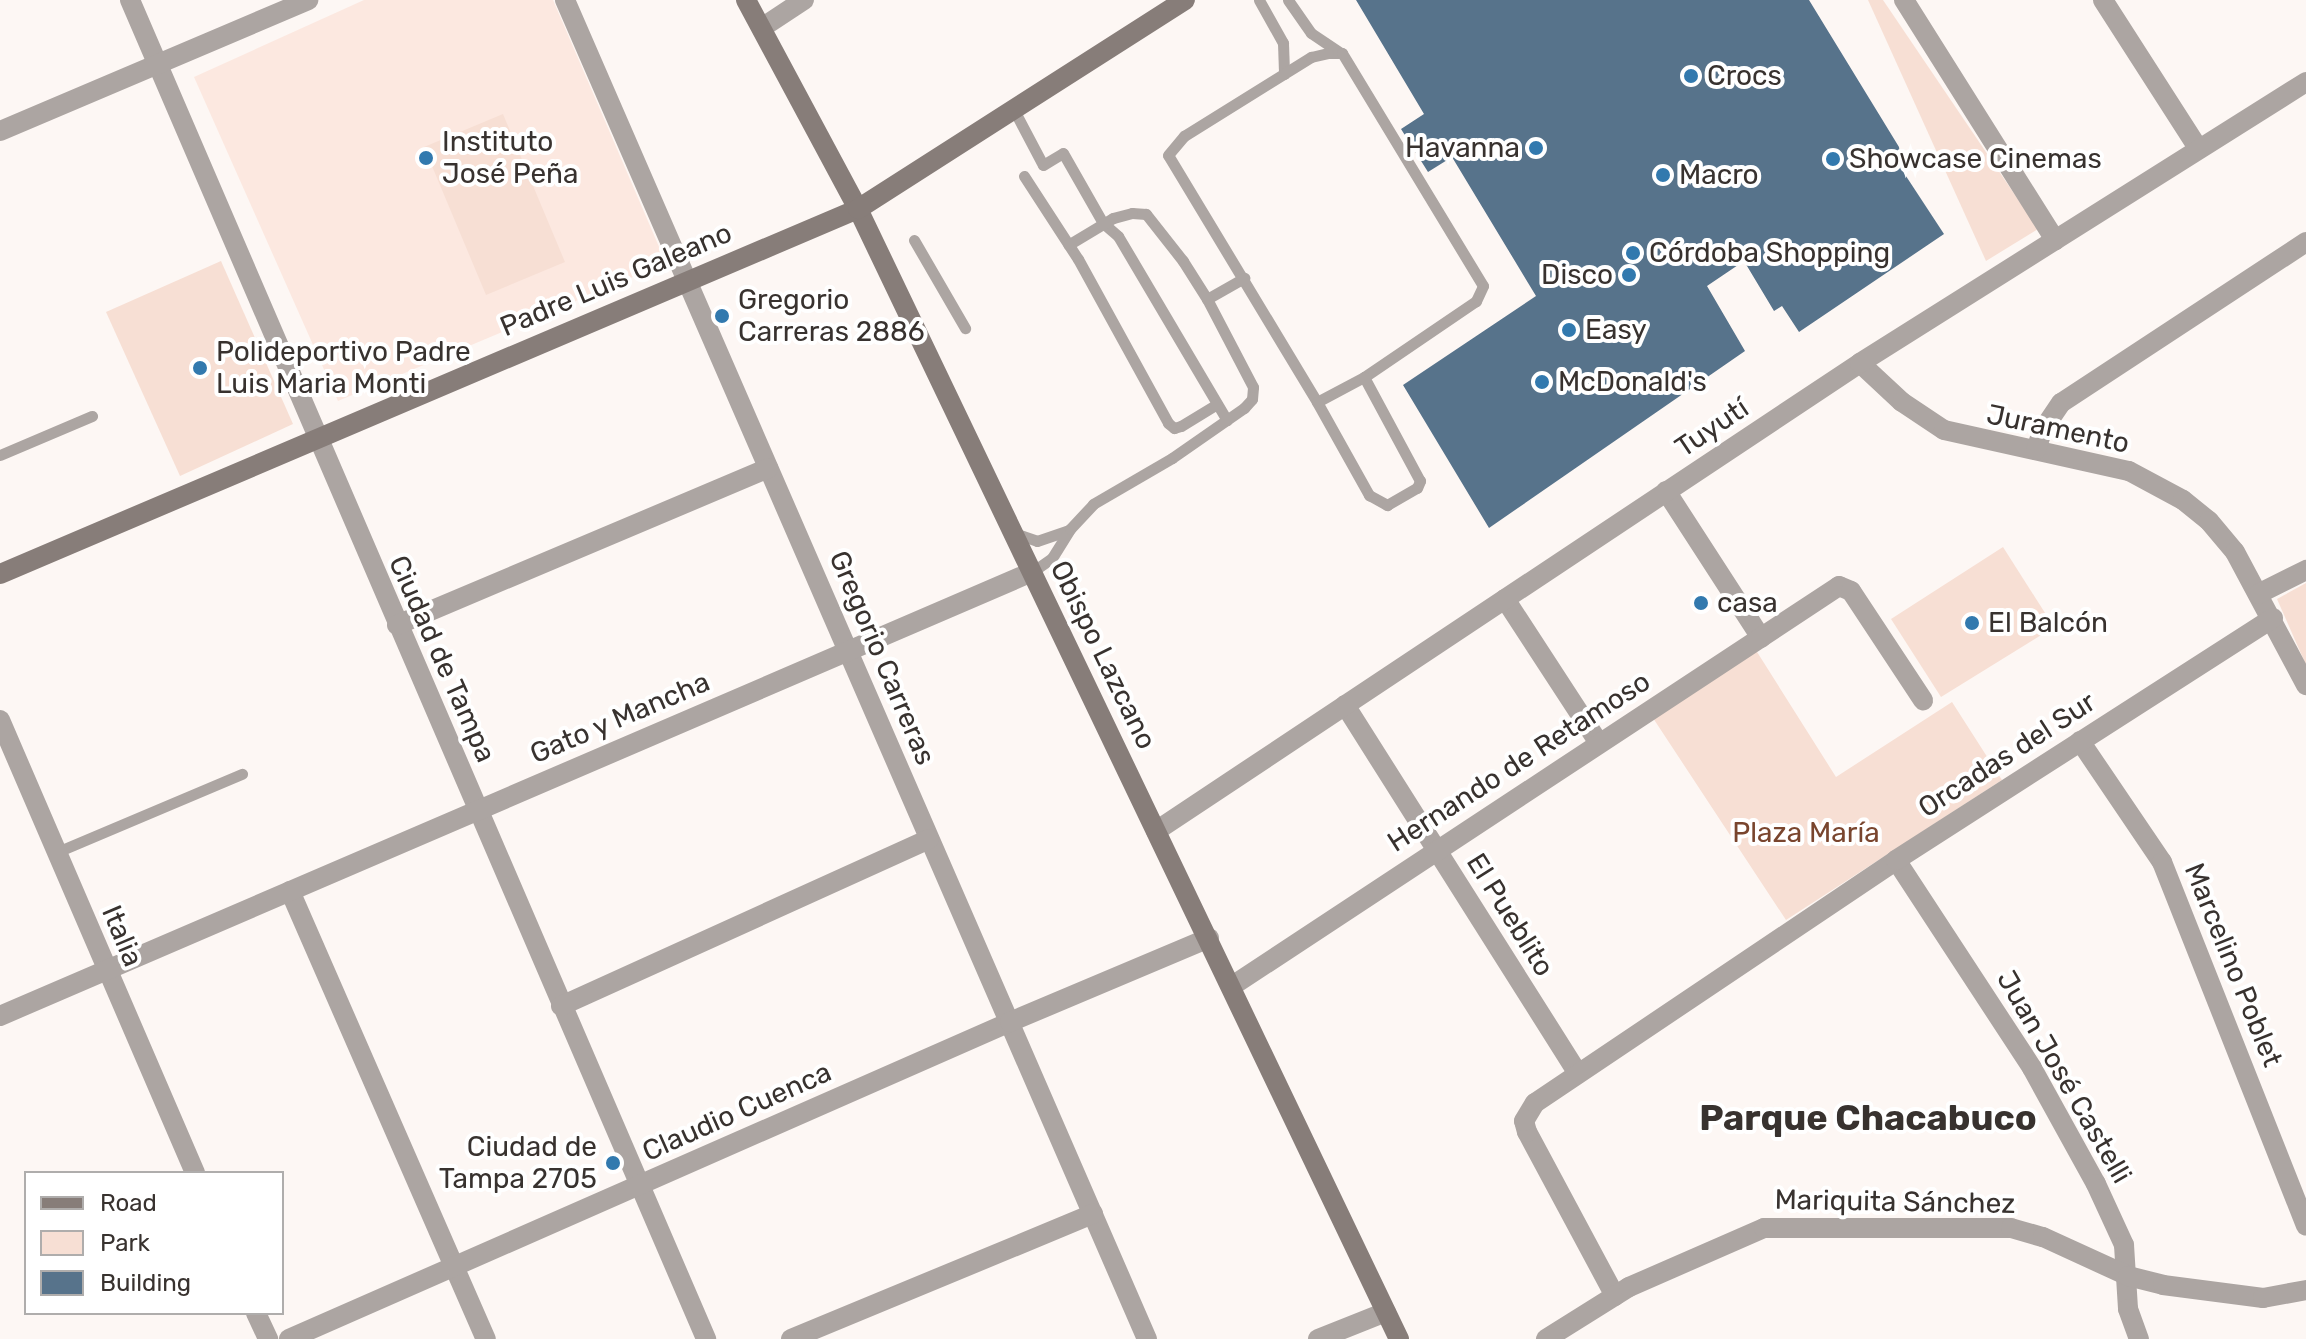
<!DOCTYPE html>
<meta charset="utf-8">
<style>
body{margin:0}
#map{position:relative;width:2306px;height:1339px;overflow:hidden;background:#fdf7f4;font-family:Rubik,sans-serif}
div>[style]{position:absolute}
.built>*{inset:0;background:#fce8e0}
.green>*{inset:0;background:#f7dfd4}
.building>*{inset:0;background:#57738b}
.lane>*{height:11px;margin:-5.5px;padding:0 5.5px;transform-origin:5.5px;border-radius:5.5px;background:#aca5a2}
.street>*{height:20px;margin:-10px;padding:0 10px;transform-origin:10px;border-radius:10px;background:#aca5a2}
.secondary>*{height:20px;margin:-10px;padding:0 10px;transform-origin:10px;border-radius:10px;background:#877d79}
.dots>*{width:22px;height:22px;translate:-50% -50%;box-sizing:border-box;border:4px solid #fff;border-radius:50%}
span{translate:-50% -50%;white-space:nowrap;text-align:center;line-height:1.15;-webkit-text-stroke:8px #fff;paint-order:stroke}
.poi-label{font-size:28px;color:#38322f}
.left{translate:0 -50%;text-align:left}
.right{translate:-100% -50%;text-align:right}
.street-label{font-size:28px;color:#38322f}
.park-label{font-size:28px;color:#79452e}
.district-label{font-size:36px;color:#38322f;font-weight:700}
.legend{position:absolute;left:24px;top:1171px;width:260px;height:144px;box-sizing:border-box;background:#fff;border:2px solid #afadac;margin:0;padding:10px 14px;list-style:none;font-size:24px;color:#38322f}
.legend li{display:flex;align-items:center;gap:16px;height:40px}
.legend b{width:40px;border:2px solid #afadac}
</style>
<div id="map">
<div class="built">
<div style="clip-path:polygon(364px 0,553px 0,666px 263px,338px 401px,194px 77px)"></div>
</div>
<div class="green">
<div style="clip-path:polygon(1868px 0,1883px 0,2038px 229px,1986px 261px)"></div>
<div style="clip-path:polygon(503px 114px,565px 262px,486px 295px,424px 147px)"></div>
<div style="clip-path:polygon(221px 261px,293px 424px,180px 476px,106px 312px)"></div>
<div style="clip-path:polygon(2003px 547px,2054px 627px,1941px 697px,1891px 619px)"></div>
<div style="clip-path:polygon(2306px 583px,2306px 665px,2277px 599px)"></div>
<div style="clip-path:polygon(1752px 644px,1836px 777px,1952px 702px,2002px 780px,1786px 920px,1651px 715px)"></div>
</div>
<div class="building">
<div style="clip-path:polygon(1356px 0,1809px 0,1899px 147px,1902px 170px,1944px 234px,1799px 332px,1782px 306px,1774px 311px,1744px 261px,1707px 286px,1745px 351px,1489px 528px,1403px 385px,1536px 296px,1452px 157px,1428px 172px,1401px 129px,1424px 114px)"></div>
</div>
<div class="lane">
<div style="left:1259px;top:0;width:49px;rotate:60.8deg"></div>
<div style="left:1283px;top:43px;width:31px;rotate:88deg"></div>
<div style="left:1288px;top:0;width:40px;rotate:55.1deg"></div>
<div style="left:1311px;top:33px;width:36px;rotate:34deg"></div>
<div style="left:1328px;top:53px;width:14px"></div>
<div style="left:1342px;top:53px;width:272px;rotate:58.8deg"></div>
<div style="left:1483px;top:286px;width:17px;rotate:115deg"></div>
<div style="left:1476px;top:301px;width:135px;rotate:145.8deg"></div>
<div style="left:1364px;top:377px;width:53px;rotate:152deg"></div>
<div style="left:1317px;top:402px;width:288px;rotate:-121.1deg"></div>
<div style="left:1168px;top:155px;width:25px;rotate:-50deg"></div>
<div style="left:1184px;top:136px;width:150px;rotate:-31.9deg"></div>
<div style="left:1311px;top:57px;width:17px;rotate:-13deg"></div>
<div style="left:1014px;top:110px;width:62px;rotate:62.2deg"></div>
<div style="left:1043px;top:165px;width:23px;rotate:-31deg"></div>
<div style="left:1063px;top:153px;width:81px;rotate:60.3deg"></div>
<div style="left:1103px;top:223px;width:20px;rotate:41deg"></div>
<div style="left:1118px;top:236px;width:214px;rotate:59.4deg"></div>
<div style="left:1024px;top:176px;width:99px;rotate:57deg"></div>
<div style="left:1078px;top:259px;width:187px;rotate:61.2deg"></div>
<div style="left:1168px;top:423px;width:8px;rotate:40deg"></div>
<div style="left:1174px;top:428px;width:7px;rotate:-16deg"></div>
<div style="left:1181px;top:426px;width:42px;rotate:-31.4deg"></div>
<div style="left:914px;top:240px;width:102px;rotate:59.9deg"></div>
<div style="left:1207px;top:299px;width:43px;rotate:-29.6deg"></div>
<div style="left:1317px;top:402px;width:107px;rotate:60.8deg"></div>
<div style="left:1369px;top:495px;width:21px;rotate:29deg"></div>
<div style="left:1387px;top:505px;width:34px;rotate:-30deg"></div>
<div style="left:1417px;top:488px;width:8px;rotate:-67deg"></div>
<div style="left:1420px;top:481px;width:118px;rotate:-118.3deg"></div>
<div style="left:0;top:455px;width:100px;rotate:-23deg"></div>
<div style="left:1014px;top:533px;width:24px;rotate:19deg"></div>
<div style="left:1037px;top:541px;width:34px;rotate:-19deg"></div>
<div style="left:1032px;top:572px;width:24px;rotate:-35deg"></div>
<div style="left:1052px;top:558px;width:34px;rotate:-58deg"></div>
<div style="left:1070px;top:529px;width:34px;rotate:-47deg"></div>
<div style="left:1093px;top:504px;width:91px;rotate:-30.2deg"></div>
<div style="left:1172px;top:458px;width:88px;rotate:-34.8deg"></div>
<div style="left:1244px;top:408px;width:12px;rotate:-48deg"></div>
<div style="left:1252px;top:399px;width:12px;rotate:-85deg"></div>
<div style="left:1253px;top:387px;width:99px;rotate:-117.6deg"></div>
<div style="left:1207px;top:299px;width:45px;rotate:-122.3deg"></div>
<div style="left:1183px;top:261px;width:60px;rotate:-128.2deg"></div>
<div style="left:1146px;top:214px;width:14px;rotate:-176deg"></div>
<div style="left:1132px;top:213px;width:20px;rotate:165deg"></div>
<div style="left:1113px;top:218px;width:52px;rotate:149deg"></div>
<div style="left:57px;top:852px;width:201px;rotate:-22.9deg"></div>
</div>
<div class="street">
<div style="left:130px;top:0;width:1458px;rotate:66.72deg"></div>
<div style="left:565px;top:0;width:1460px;rotate:66.51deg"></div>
<div style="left:1904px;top:0;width:284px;rotate:57.8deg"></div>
<div style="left:2103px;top:0;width:176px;rotate:57.3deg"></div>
<div style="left:763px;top:27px;width:49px;rotate:-33.4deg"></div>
<div style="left:0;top:131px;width:335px;rotate:-23deg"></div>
<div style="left:1860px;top:363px;width:57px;rotate:42.9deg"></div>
<div style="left:1902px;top:402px;width:50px;rotate:33.7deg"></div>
<div style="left:1944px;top:430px;width:189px;rotate:12.5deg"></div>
<div style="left:2129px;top:471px;width:61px;rotate:28.2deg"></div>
<div style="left:2183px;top:500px;width:33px;rotate:39deg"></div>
<div style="left:2209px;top:521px;width:40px;rotate:50deg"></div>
<div style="left:2235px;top:552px;width:151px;rotate:61.9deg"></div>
<div style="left:2036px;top:450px;width:20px;rotate:-72deg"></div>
<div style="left:2042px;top:431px;width:34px;rotate:-56deg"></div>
<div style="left:2061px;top:403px;width:293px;rotate:-33.3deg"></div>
<div style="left:1666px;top:491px;width:175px;rotate:57.1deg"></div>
<div style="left:2258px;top:594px;width:54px;rotate:-26.6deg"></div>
<div style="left:1505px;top:599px;width:172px;rotate:56.9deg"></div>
<div style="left:397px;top:625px;width:403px;rotate:-22.9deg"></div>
<div style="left:1345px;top:705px;width:436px;rotate:57.7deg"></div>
<div style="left:0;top:720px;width:493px;rotate:66.7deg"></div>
<div style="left:2080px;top:741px;width:146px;rotate:55.9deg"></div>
<div style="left:2162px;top:862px;width:391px;rotate:68.4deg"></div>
<div style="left:1156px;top:831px;width:845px;rotate:-33.61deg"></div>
<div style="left:1860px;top:363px;width:527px;rotate:-32.21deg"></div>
<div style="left:1896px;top:860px;width:249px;rotate:56.8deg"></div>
<div style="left:2032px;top:1068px;width:132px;rotate:61.1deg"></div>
<div style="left:2096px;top:1184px;width:67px;rotate:65.3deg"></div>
<div style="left:2124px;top:1245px;width:64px;rotate:86.4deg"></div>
<div style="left:2128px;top:1309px;width:32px;rotate:70deg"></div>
<div style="left:290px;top:891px;width:489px;rotate:66.4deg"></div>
<div style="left:1232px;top:986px;width:727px;rotate:-33.38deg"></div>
<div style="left:1839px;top:586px;width:13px;rotate:23deg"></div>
<div style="left:1851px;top:591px;width:131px;rotate:56.6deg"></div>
<div style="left:561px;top:1006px;width:404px;rotate:-24.4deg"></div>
<div style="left:0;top:1016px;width:1123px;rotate:-23.28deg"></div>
<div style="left:1615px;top:1296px;width:186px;rotate:-118.2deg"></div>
<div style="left:1527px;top:1132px;width:11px;rotate:-105deg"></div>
<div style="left:1524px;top:1121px;width:21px;rotate:-59deg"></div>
<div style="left:1535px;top:1103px;width:435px;rotate:-33.9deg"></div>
<div style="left:1896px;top:860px;width:448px;rotate:-32.7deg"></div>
<div style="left:256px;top:1313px;width:29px;rotate:65deg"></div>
<div style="left:289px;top:1339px;width:788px;rotate:-23.73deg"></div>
<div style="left:1010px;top:1022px;width:216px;rotate:-22.9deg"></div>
<div style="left:791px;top:1339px;width:327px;rotate:-22.5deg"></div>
<div style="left:1318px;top:1339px;width:73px;rotate:-21.7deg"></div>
<div style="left:1546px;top:1339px;width:98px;rotate:-32.1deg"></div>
<div style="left:1629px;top:1287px;width:147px;rotate:-23.6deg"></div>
<div style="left:1764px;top:1228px;width:247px"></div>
<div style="left:2011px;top:1228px;width:33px;rotate:16deg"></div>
<div style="left:2043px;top:1237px;width:94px;rotate:24.6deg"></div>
<div style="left:2128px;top:1276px;width:36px;rotate:14deg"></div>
<div style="left:2163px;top:1285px;width:101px;rotate:7.4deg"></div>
<div style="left:2263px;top:1298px;width:44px;rotate:-10.5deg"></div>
</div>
<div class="secondary">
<div style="left:746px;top:0;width:237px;rotate:61.8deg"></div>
<div style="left:858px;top:209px;width:1253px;rotate:64.42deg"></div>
<div style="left:0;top:574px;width:932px;rotate:-23.05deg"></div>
<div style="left:858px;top:209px;width:388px;rotate:-32.6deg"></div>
</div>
<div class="dots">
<div style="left:1691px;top:76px;background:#3279ae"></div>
<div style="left:1536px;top:148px;background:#3279ae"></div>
<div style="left:426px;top:158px;background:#3279ae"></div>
<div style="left:1833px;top:159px;background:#3279ae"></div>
<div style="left:1663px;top:175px;background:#3279ae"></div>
<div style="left:1633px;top:253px;background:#3279ae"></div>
<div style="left:1629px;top:275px;background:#3279ae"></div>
<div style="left:722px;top:316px;background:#3279ae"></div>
<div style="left:1569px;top:330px;background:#3279ae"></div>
<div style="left:200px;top:368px;background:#3279ae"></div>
<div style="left:1542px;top:382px;background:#3279ae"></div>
<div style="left:1701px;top:603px;background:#3279ae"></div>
<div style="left:1972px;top:623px;background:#3279ae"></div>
<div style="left:613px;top:1163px;background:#3279ae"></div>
</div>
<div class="poi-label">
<span class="left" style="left:1707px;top:76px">Crocs</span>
<span class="left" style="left:442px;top:158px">Instituto<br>José Peña</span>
<span class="right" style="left:1520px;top:148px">Havanna</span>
<span class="left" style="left:1849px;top:159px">Showcase Cinemas</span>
<span class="left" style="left:1679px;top:175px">Macro</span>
<span class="left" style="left:1649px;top:253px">Córdoba Shopping</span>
<span class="right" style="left:1613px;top:275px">Disco</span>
<span class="left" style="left:738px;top:316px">Gregorio<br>Carreras 2886</span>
<span class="left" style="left:1585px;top:330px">Easy</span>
<span class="left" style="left:216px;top:368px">Polideportivo Padre<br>Luis Maria Monti</span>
<span class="left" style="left:1558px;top:382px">McDonald's</span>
<span class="left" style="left:1717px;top:603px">casa</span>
<span class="left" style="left:1988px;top:623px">El Balcón</span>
<span class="right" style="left:597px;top:1163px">Ciudad de<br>Tampa 2705</span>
</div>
<div class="street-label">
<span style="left:616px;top:280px;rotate:-23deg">Padre Luis Galeano</span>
<span style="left:1712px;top:428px;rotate:-34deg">Tuyutí</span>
<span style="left:2058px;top:429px;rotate:12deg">Juramento</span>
<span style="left:1103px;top:655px;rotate:64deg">Obispo Lazcano</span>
<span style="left:882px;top:658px;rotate:67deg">Gregorio Carreras</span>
<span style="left:442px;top:659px;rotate:66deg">Ciudad de Tampa</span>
<span style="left:620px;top:718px;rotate:-23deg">Gato y Mancha</span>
<span style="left:2007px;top:755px;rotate:-33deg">Orcadas del Sur</span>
<span style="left:1519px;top:762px;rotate:-33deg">Hernando de Retamoso</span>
<span style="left:1510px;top:915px;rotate:58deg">El Pueblito</span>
<span style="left:122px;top:936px;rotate:67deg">Italia</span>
<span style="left:2233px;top:965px;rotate:68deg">Marcelino Poblet</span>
<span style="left:2064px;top:1077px;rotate:60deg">Juan José Castelli</span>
<span style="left:737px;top:1112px;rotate:-24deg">Claudio Cuenca</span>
<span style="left:1895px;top:1202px;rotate:1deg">Mariquita Sánchez</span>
</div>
<div class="park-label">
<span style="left:1806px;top:833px">Plaza María</span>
</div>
<div class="district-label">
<span style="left:1868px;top:1118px">Parque Chacabuco</span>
</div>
<ul class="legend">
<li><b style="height:10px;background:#877d79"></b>Road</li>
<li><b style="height:22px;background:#f7dfd4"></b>Park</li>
<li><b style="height:22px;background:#57738b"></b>Building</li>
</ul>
</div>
